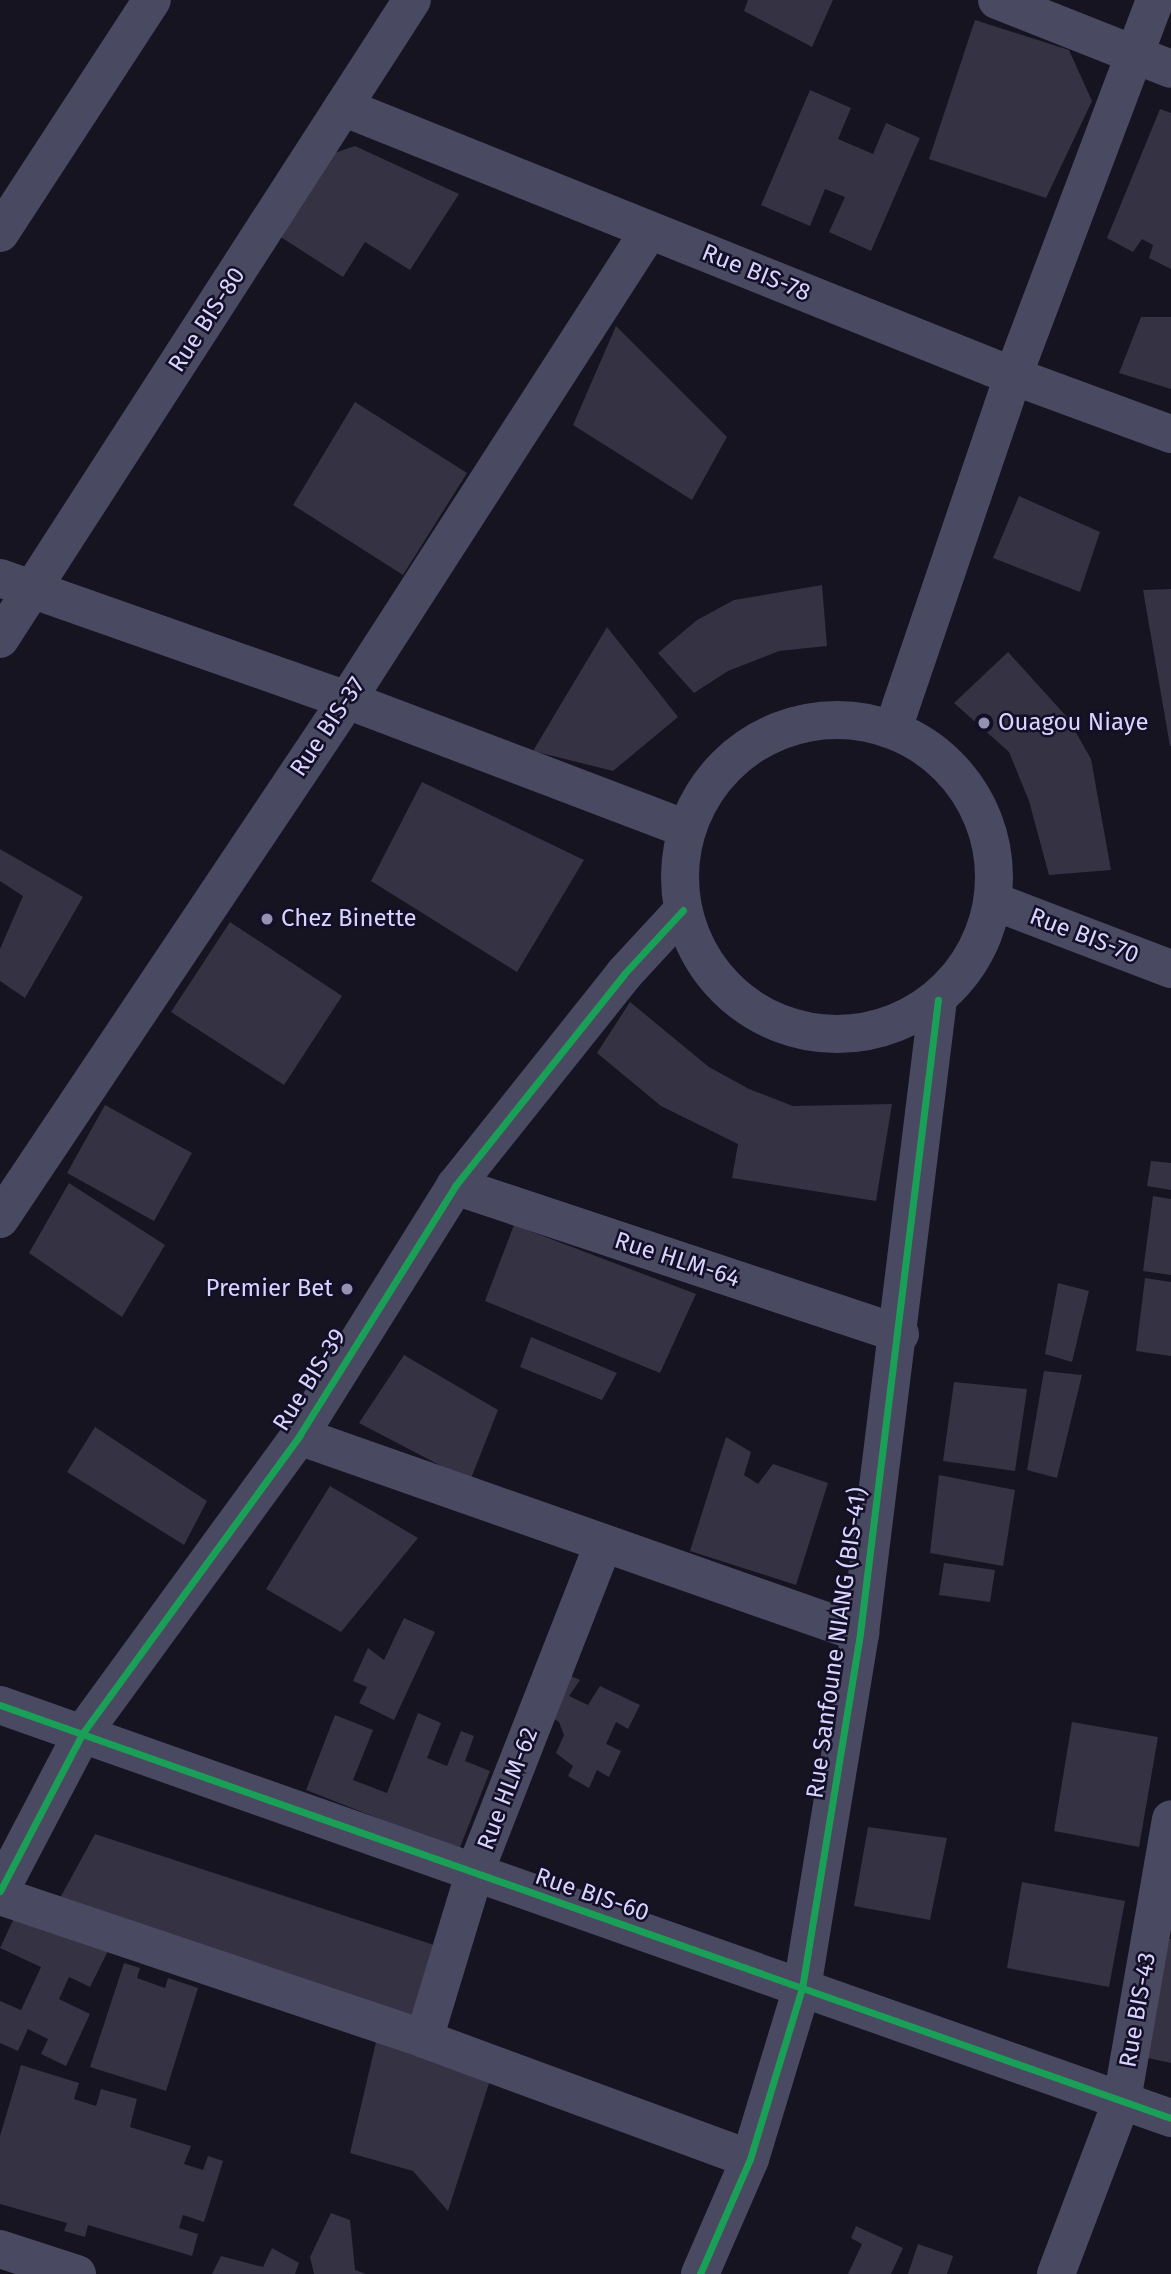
<!DOCTYPE html>
<style>
body{margin:0}
#map{position:relative;width:1171px;height:2274px;overflow:hidden;background:#161421;font-family:"Fira Sans",sans-serif}
div>[style]{position:absolute}
.building>*{inset:0;background:#343243}
.minor>*{height:38px;margin:-19px;padding:0 19px;transform-origin:19px;border-radius:19px;background:#4a4962}
.minor>.ring{margin:-19px;padding:0;box-sizing:content-box;background:none;border:38px solid #4a4962;border-radius:50%}
.cycleway>*{height:7px;margin:-3.5px;padding:0 3.5px;transform-origin:3.5px;border-radius:3.5px;background:#1a9f57}
.dots>*{width:19px;height:19px;translate:-50% -50%;box-sizing:border-box;border:4px solid #130f26;border-radius:50%}
span{translate:-50% -50%;white-space:nowrap;text-align:center;line-height:1.15;-webkit-text-stroke:5px #130f26;paint-order:stroke}
.street-label{font-size:24px;color:#d9d4ff}
.poi-label{font-size:24px;color:#d9d4ff}
.left{translate:0 -50%;text-align:left}
.right{translate:-100% -50%;text-align:right}
</style>
<div id="map">
<div class="building">
<div style="clip-path:polygon(748px 0,833px 0,812px 47px,744px 11px)"></div>
<div style="clip-path:polygon(975px 20px,1069px 50px,1092px 101px,1046px 198px,929px 159px)"></div>
<div style="clip-path:polygon(810px 90px,851px 108px,838px 139px,873px 154px,886px 123px,920px 138px,871px 251px,829px 232px,845px 197px,825px 189px,810px 226px,761px 205px)"></div>
<div style="clip-path:polygon(1160px 109px,1171px 113px,1171px 269px,1149px 258px,1153px 245px,1142px 239px,1133px 252px,1107px 238px)"></div>
<div style="clip-path:polygon(355px 146px,459px 194px,410px 270px,365px 242px,343px 277px,276px 234px,320px 158px)"></div>
<div style="clip-path:polygon(1141px 317px,1171px 317px,1171px 389px,1119px 373px)"></div>
<div style="clip-path:polygon(616px 326px,727px 437px,692px 500px,573px 425px)"></div>
<div style="clip-path:polygon(355px 402px,467px 473px,403px 575px,293px 505px)"></div>
<div style="clip-path:polygon(1019px 496px,1100px 532px,1080px 592px,993px 558px)"></div>
<div style="clip-path:polygon(822px 585px,827px 646px,779px 651px,728px 671px,694px 693px,658px 653px,697px 620px,734px 600px)"></div>
<div style="clip-path:polygon(1171px 589px,1171px 746px,1170px 746px,1143px 590px)"></div>
<div style="clip-path:polygon(607px 627px,678px 717px,613px 771px,533px 751px)"></div>
<div style="clip-path:polygon(1008px 652px,1067px 717px,1091px 759px,1111px 870px,1049px 875px,1029px 801px,1009px 752px,954px 703px)"></div>
<div style="clip-path:polygon(422px 782px,584px 860px,517px 972px,371px 881px)"></div>
<div style="clip-path:polygon(0 849px,83px 897px,25px 998px,0 981px,0 949px,23px 896px,0 881px)"></div>
<div style="clip-path:polygon(230px 922px,342px 996px,284px 1085px,171px 1012px)"></div>
<div style="clip-path:polygon(630px 1002px,709px 1067px,749px 1089px,793px 1106px,892px 1104px,876px 1201px,732px 1178px,738px 1144px,661px 1106px,597px 1053px)"></div>
<div style="clip-path:polygon(105px 1105px,192px 1153px,154px 1221px,67px 1173px)"></div>
<div style="clip-path:polygon(1151px 1161px,1171px 1163px,1171px 1190px,1147px 1186px)"></div>
<div style="clip-path:polygon(69px 1183px,165px 1245px,122px 1317px,29px 1253px)"></div>
<div style="clip-path:polygon(1153px 1196px,1171px 1199px,1171px 1275px,1143px 1271px)"></div>
<div style="clip-path:polygon(514px 1225px,696px 1294px,660px 1373px,485px 1301px)"></div>
<div style="clip-path:polygon(1145px 1278px,1171px 1282px,1171px 1356px,1136px 1351px)"></div>
<div style="clip-path:polygon(1058px 1283px,1089px 1291px,1072px 1362px,1045px 1354px)"></div>
<div style="clip-path:polygon(531px 1337px,617px 1373px,602px 1400px,520px 1367px)"></div>
<div style="clip-path:polygon(404px 1355px,498px 1410px,470px 1481px,359px 1423px)"></div>
<div style="clip-path:polygon(1044px 1371px,1082px 1375px,1057px 1478px,1027px 1470px)"></div>
<div style="clip-path:polygon(954px 1382px,1027px 1389px,1015px 1471px,943px 1461px)"></div>
<div style="clip-path:polygon(95px 1427px,207px 1501px,184px 1545px,67px 1472px)"></div>
<div style="clip-path:polygon(726px 1437px,751px 1452px,744px 1475px,758px 1484px,773px 1464px,828px 1483px,796px 1585px,690px 1551px)"></div>
<div style="clip-path:polygon(939px 1475px,1015px 1490px,1003px 1566px,930px 1553px)"></div>
<div style="clip-path:polygon(330px 1486px,418px 1538px,341px 1632px,266px 1589px)"></div>
<div style="clip-path:polygon(944px 1563px,995px 1570px,990px 1602px,939px 1595px)"></div>
<div style="clip-path:polygon(404px 1618px,435px 1632px,394px 1720px,359px 1703px,367px 1687px,353px 1681px,368px 1648px,384px 1660px)"></div>
<div style="clip-path:polygon(547px 1666px,580px 1680px,569px 1696px,588px 1705px,600px 1686px,640px 1705px,628px 1729px,616px 1722px,606px 1744px,621px 1751px,609px 1777px,597px 1770px,589px 1788px,568px 1776px,573px 1766px,556px 1753px,564px 1735px,559px 1722px,550px 1716px)"></div>
<div style="clip-path:polygon(418px 1713px,441px 1723px,427px 1758px,447px 1766px,461px 1731px,474px 1736px,465px 1761px,490px 1771px,459px 1850px,306px 1790px,335px 1715px,373px 1730px,353px 1780px,387px 1793px)"></div>
<div style="clip-path:polygon(1072px 1722px,1158px 1737px,1139px 1847px,1054px 1831px)"></div>
<div style="clip-path:polygon(868px 1827px,947px 1838px,930px 1920px,854px 1906px)"></div>
<div style="clip-path:polygon(95px 1834px,434px 1945px,411px 2027px,54px 1909px)"></div>
<div style="clip-path:polygon(1022px 1882px,1125px 1901px,1109px 1987px,1007px 1968px)"></div>
<div style="clip-path:polygon(17px 1912px,110px 1947px,90px 1987px,69px 1977px,59px 1999px,90px 2014px,66px 2066px,41px 2054px,48px 2039px,28px 2029px,18px 2051px,0 2043px,0 2001px,21px 2010px,41px 1967px,0 1948px)"></div>
<div style="clip-path:polygon(1157px 1936px,1171px 1939px,1171px 2063px,1130px 2054px)"></div>
<div style="clip-path:polygon(124px 1963px,140px 1968px,137px 1978px,165px 1988px,168px 1978px,198px 1988px,166px 2091px,90px 2067px)"></div>
<div style="clip-path:polygon(379px 2029px,492px 2074px,448px 2211px,413px 2171px,350px 2153px)"></div>
<div style="clip-path:polygon(21px 2065px,79px 2083px,74px 2099px,96px 2106px,101px 2089px,137px 2099px,130px 2127px,191px 2146px,184px 2164px,203px 2170px,208px 2156px,223px 2161px,204px 2222px,183px 2215px,179px 2228px,198px 2234px,192px 2256px,88px 2225px,85px 2237px,64px 2231px,67px 2223px,0 2204px,0 2136px)"></div>
<div style="clip-path:polygon(331px 2213px,350px 2220px,355px 2270px,366px 2274px,314px 2274px,310px 2257px)"></div>
<div style="clip-path:polygon(856px 2226px,903px 2248px,891px 2274px,848px 2274px,862px 2244px,851px 2238px)"></div>
<div style="clip-path:polygon(918px 2244px,953px 2256px,947px 2274px,908px 2274px)"></div>
<div style="clip-path:polygon(272px 2248px,299px 2263px,295px 2274px,212px 2274px,221px 2256px,263px 2267px)"></div>
</div>
<div class="minor">
<div style="left:997px;top:0;width:187px;rotate:21.6deg"></div>
<div style="left:343px;top:107px;width:722px;rotate:21.88deg"></div>
<div style="left:1013px;top:376px;width:168px;rotate:20.2deg"></div>
<div style="left:0;top:233px;width:278px;rotate:-56.9deg"></div>
<div style="left:0;top:578px;width:368px;rotate:19.4deg"></div>
<div style="left:347px;top:700px;width:363px;rotate:20.8deg"></div>
<div style="left:0;top:639px;width:760px;rotate:-57.19deg"></div>
<div class="ring" style="left:680px;top:720px;width:276px;height:276px"></div>
<div style="left:893px;top:729px;width:373px;rotate:-71.2deg"></div>
<div style="left:1013px;top:376px;width:402px;rotate:-69.3deg"></div>
<div style="left:998px;top:903px;width:185px;rotate:20.9deg"></div>
<div style="left:455px;top:1186px;width:469px;rotate:18.4deg"></div>
<div style="left:0;top:1219px;width:624px;rotate:-56.23deg"></div>
<div style="left:347px;top:700px;width:558px;rotate:-57.22deg"></div>
<div style="left:299px;top:1436px;width:595px;rotate:19.35deg"></div>
<div style="left:0;top:1705px;width:1242px;rotate:19.43deg"></div>
<div style="left:0;top:1891px;width:177px;rotate:-62.4deg"></div>
<div style="left:82px;top:1734px;width:369px;rotate:-53.9deg"></div>
<div style="left:299px;top:1436px;width:295px;rotate:-58deg"></div>
<div style="left:455px;top:1186px;width:271px;rotate:-51.4deg"></div>
<div style="left:624px;top:974px;width:87px;rotate:-47.3deg"></div>
<div style="left:0;top:1896px;width:447px;rotate:18.6deg"></div>
<div style="left:424px;top:2039px;width:347px;rotate:20.2deg"></div>
<div style="left:424px;top:2039px;width:172px;rotate:-73.1deg"></div>
<div style="left:474px;top:1874px;width:354px;rotate:-68.6deg"></div>
<div style="left:0;top:2249px;width:81px;rotate:18deg"></div>
<div style="left:700px;top:2274px;width:125px;rotate:-66.5deg"></div>
<div style="left:750px;top:2159px;width:179px;rotate:-73.1deg"></div>
<div style="left:802px;top:1988px;width:360px;rotate:-80.7deg"></div>
<div style="left:860px;top:1633px;width:638px;rotate:-82.98deg"></div>
<div style="left:1056px;top:2274px;width:186px;rotate:-69.2deg"></div>
<div style="left:1122px;top:2100px;width:285px;rotate:-80.1deg"></div>
</div>
<div class="cycleway">
<div style="left:0;top:1705px;width:1242px;rotate:19.43deg"></div>
<div style="left:0;top:1891px;width:177px;rotate:-62.4deg"></div>
<div style="left:82px;top:1734px;width:369px;rotate:-53.9deg"></div>
<div style="left:299px;top:1436px;width:295px;rotate:-58deg"></div>
<div style="left:455px;top:1186px;width:271px;rotate:-51.4deg"></div>
<div style="left:624px;top:974px;width:87px;rotate:-47.3deg"></div>
<div style="left:700px;top:2274px;width:125px;rotate:-66.5deg"></div>
<div style="left:750px;top:2159px;width:179px;rotate:-73.1deg"></div>
<div style="left:802px;top:1988px;width:360px;rotate:-80.7deg"></div>
<div style="left:860px;top:1633px;width:638px;rotate:-82.98deg"></div>
</div>
<div class="dots">
<div style="left:984px;top:723px;background:#9591b1"></div>
<div style="left:267px;top:919px;background:#9591b1"></div>
<div style="left:347px;top:1289px;background:#9591b1"></div>
</div>
<div class="street-label">
<span style="left:756px;top:273px;rotate:22deg">Rue BIS-78</span>
<span style="left:207px;top:320px;rotate:-57deg">Rue BIS-80</span>
<span style="left:328px;top:727px;rotate:-56deg">Rue BIS-37</span>
<span style="left:1084px;top:936px;rotate:21deg">Rue BIS-70</span>
<span style="left:677px;top:1260px;rotate:18deg">Rue HLM-64</span>
<span style="left:310px;top:1380px;rotate:-58deg">Rue BIS-39</span>
<span style="left:837px;top:1643px;rotate:-82deg">Rue Sanfoune NIANG (BIS-41)</span>
<span style="left:508px;top:1789px;rotate:-69deg">Rue HLM-62</span>
<span style="left:592px;top:1895px;rotate:19deg">Rue BIS-60</span>
<span style="left:1138px;top:2010px;rotate:-80deg">Rue BIS-43</span>
</div>
<div class="poi-label">
<span class="left" style="left:998px;top:723px">Ouagou Niaye</span>
<span class="left" style="left:281px;top:919px">Chez Binette</span>
<span class="right" style="left:333px;top:1289px">Premier Bet</span>
</div>
</div>
